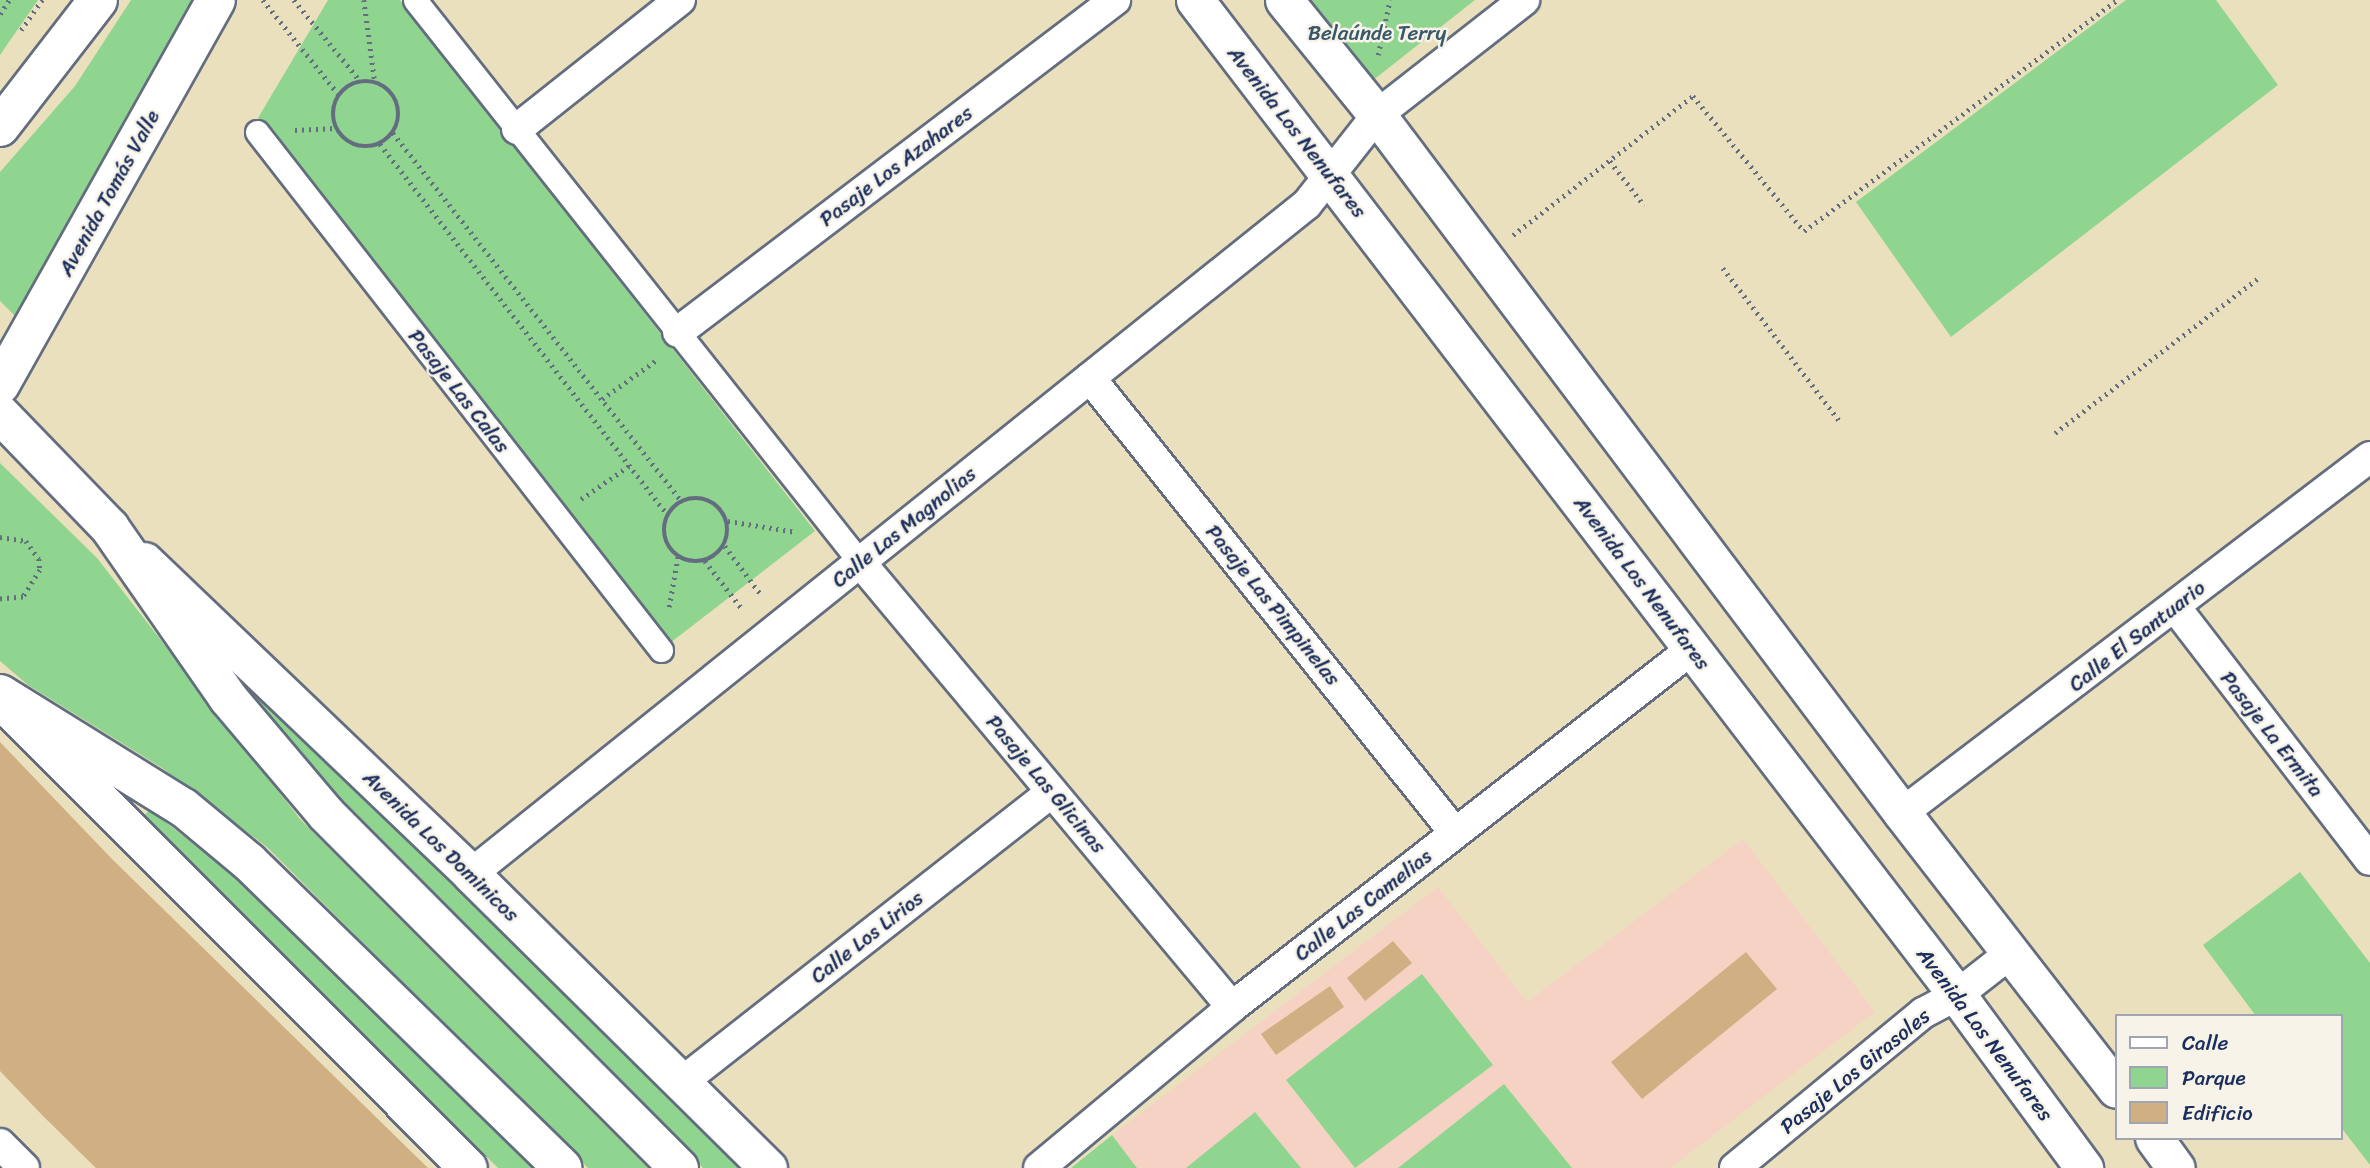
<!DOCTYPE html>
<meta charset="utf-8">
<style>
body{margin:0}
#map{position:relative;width:2370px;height:1168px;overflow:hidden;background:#eae0bd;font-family:Sriracha,sans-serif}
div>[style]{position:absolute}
.built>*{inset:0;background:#f6d2c4}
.green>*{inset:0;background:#90d58f}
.building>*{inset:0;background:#d0af82}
.path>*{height:4.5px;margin-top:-2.25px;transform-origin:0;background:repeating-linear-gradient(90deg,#636d7f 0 2px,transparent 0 7px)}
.path>.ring{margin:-2.25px;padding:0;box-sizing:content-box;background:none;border:4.5px solid #636d7f;border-radius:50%}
.roads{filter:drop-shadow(2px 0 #636d7f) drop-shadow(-2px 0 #636d7f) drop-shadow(0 2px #636d7f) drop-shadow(0 -2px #636d7f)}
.pedestrian>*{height:23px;margin:-11.5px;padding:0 11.5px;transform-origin:11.5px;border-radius:11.5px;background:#fff}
.minor>*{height:30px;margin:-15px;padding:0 15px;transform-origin:15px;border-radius:15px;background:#fff}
.tertiary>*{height:37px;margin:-18.5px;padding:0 18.5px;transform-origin:18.5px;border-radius:18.5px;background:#fff}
.secondary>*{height:38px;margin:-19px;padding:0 19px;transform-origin:19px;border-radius:19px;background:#fff}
.primary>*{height:38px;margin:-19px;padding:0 19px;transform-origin:19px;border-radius:19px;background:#fff}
span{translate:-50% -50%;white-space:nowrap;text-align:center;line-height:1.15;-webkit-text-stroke:5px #f7f3e8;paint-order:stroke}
.park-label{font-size:21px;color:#38586a}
.street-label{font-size:21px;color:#1b2f5e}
.legend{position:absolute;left:2115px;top:1014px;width:228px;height:126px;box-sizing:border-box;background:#f7f3e8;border:2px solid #9fa5b1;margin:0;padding:9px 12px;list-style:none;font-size:21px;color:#1b2f5e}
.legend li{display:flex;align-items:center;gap:14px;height:35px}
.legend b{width:35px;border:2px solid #9fa5b1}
</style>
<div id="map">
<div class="built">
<div style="clip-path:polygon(1743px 839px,1875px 1012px,1670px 1168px,1137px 1168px,1112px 1135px,1438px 887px,1527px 1002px)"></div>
</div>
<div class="green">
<div style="clip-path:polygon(0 0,38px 0,0 55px)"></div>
<div style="clip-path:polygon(131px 0,197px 0,17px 318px,0 301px,0 172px,75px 86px)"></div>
<div style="clip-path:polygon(328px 0,400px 0,815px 531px,670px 643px,258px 118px)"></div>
<div style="clip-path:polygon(1307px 0,1475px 0,1372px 81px)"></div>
<div style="clip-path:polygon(2126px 0,2216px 0,2278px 85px,1951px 337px,1856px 202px)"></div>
<div style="clip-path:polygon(0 463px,97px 558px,300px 819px,648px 1168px,588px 1168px,267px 847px,162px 768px,28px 685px,0 661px)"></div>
<div style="clip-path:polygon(252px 682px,747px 1168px,703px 1168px,323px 787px,243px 686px)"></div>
<div style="clip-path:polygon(150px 810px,279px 910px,536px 1168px,498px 1168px,143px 816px)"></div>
<div style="clip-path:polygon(2300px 872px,2370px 963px,2370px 1165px,2340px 1126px,2340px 1016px,2256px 1016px,2203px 945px)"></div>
<div style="clip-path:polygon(1422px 974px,1493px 1065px,1355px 1168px,1286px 1080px)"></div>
<div style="clip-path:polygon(1504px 1084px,1572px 1168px,1398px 1168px)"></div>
<div style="clip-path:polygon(1255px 1112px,1301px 1168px,1186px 1168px)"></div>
<div style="clip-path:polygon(1112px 1135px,1137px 1168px,1071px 1168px)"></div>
</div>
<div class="building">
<div style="clip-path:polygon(0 742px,111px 858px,428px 1168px,96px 1168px,43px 1116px,0 1071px)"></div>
<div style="clip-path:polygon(1393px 941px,1412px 963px,1365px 1001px,1347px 978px)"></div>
<div style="clip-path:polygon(1746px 952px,1777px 989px,1642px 1099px,1611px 1062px)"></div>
<div style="clip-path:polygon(1330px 986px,1344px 1007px,1276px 1055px,1261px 1034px)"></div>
</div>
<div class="path">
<div style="left:263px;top:0;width:122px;rotate:51.3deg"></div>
<div style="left:294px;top:0;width:106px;rotate:50.7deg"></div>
<div style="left:364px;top:0;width:83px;rotate:82.4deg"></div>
<div style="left:0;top:14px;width:17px;rotate:-57deg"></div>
<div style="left:21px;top:30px;width:37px;rotate:-55deg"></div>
<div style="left:1378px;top:55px;width:56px;rotate:-77.7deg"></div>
<div class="ring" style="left:333px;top:81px;width:61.5px;height:61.5px"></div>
<div style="left:295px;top:130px;width:41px;rotate:-2.8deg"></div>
<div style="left:393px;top:133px;width:467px;rotate:51.9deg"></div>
<div style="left:380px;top:144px;width:468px;rotate:52.2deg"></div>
<div style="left:1610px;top:161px;width:56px;rotate:52.3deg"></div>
<div style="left:1513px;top:235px;width:227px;rotate:-37.7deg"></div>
<div style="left:1693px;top:96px;width:175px;rotate:50.6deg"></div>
<div style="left:1804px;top:231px;width:389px;rotate:-36.4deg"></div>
<div style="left:1723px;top:268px;width:195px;rotate:52.7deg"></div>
<div style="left:602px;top:399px;width:69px;rotate:-35.5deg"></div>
<div style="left:2055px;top:433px;width:254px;rotate:-37.3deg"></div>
<div class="ring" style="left:664px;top:498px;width:59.5px;height:59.5px"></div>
<div style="left:581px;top:499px;width:58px;rotate:-34.5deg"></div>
<div style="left:728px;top:521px;width:69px;rotate:9.2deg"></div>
<div style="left:0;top:537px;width:26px;rotate:9deg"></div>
<div style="left:26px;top:541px;width:22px;rotate:54deg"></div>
<div style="left:39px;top:559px;width:11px;rotate:85deg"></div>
<div style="left:40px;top:570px;width:32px;rotate:122deg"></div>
<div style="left:23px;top:597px;width:23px;rotate:175deg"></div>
<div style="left:725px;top:546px;width:62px;rotate:53.5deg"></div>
<div style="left:705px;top:561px;width:62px;rotate:52.2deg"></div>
<div style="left:669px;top:607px;width:52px;rotate:-80deg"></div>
</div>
<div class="roads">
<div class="pedestrian">
<div style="left:415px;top:0;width:717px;rotate:51.63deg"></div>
<div style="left:257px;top:132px;width:657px;rotate:52.05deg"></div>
</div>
<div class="minor">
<div style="left:517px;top:129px;width:208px;rotate:-38.4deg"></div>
<div style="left:678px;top:332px;width:549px;rotate:-37.22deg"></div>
<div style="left:1090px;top:378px;width:583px;rotate:51.26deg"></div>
<div style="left:860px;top:562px;width:580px;rotate:50.11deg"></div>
<div style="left:2175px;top:607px;width:319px;rotate:52.4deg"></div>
<div style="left:1902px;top:813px;width:588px;rotate:-37.26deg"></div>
<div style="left:471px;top:874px;width:1071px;rotate:-38.71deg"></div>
<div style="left:1307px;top:204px;width:113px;rotate:-51.8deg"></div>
<div style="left:1377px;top:115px;width:187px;rotate:-38deg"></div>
<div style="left:682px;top:1082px;width:470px;rotate:-38.1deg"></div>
<div style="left:0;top:1144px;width:34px;rotate:45deg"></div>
<div style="left:1039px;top:1168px;width:251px;rotate:-39.8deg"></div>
<div style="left:1232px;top:1007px;width:583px;rotate:-37.89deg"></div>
<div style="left:1735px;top:1168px;width:244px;rotate:-39.5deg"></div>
<div style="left:1923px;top:1013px;width:38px;rotate:-28deg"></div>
<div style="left:1957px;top:995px;width:70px;rotate:-38deg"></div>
</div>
<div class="tertiary">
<div style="left:1195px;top:0;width:1253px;rotate:52.55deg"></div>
<div style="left:1957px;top:995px;width:215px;rotate:53.7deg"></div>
<div style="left:1284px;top:0;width:148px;rotate:51deg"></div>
<div style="left:1377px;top:115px;width:873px;rotate:53.05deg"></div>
<div style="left:1902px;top:813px;width:349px;rotate:52.2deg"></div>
<div style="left:144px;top:561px;width:453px;rotate:43.7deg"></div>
<div style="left:471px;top:874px;width:418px;rotate:44.7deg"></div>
<div style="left:8px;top:707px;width:651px;rotate:45.06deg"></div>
<div style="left:2154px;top:1138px;width:37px;rotate:54deg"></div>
</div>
<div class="secondary">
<div style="left:0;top:385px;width:441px;rotate:-60.7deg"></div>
<div style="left:0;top:414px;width:158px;rotate:46deg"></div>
<div style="left:110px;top:528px;width:207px;rotate:55.2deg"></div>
<div style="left:228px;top:698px;width:152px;rotate:49.8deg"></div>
<div style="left:326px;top:814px;width:500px;rotate:45.1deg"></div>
<div style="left:0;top:694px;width:216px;rotate:31.8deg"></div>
<div style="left:184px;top:808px;width:85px;rotate:39.7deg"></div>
<div style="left:249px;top:862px;width:438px;rotate:44.3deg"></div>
</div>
<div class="primary">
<div style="left:0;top:127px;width:160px;rotate:-52.3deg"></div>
</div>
</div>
<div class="park-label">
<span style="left:1377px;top:33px">Belaúnde Terry</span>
</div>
<div class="street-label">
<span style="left:1297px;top:132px;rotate:52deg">Avenida Los Nenufares</span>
<span style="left:896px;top:166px;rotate:-37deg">Pasaje Los Azahares</span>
<span style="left:109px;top:193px;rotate:-61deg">Avenida Tomás Valle</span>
<span style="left:459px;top:391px;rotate:52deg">Pasaje Las Calas</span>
<span style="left:904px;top:527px;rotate:-39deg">Calle Las Magnolias</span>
<span style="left:1642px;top:583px;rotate:53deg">Avenida Los Nenufares</span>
<span style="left:1273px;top:605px;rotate:51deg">Pasaje Las Pimpinelas</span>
<span style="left:2137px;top:636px;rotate:-38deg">Calle El Santuario</span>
<span style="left:2272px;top:734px;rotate:52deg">Pasaje La Ermita</span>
<span style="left:1046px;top:784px;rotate:50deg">Pasaje Las Glicinas</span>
<span style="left:441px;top:846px;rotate:44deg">Avenida Los Dominicos</span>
<span style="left:1363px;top:905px;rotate:-38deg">Calle Las Camelias</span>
<span style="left:867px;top:937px;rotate:-38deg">Calle Los Lirios</span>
<span style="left:1985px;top:1034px;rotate:53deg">Avenida Los Nenufares</span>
<span style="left:1855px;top:1071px;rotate:-39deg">Pasaje Los Girasoles</span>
</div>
<ul class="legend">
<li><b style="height:9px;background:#fff"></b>Calle</li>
<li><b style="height:19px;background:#90d58f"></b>Parque</li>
<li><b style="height:19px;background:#d0af82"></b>Edificio</li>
</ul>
</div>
